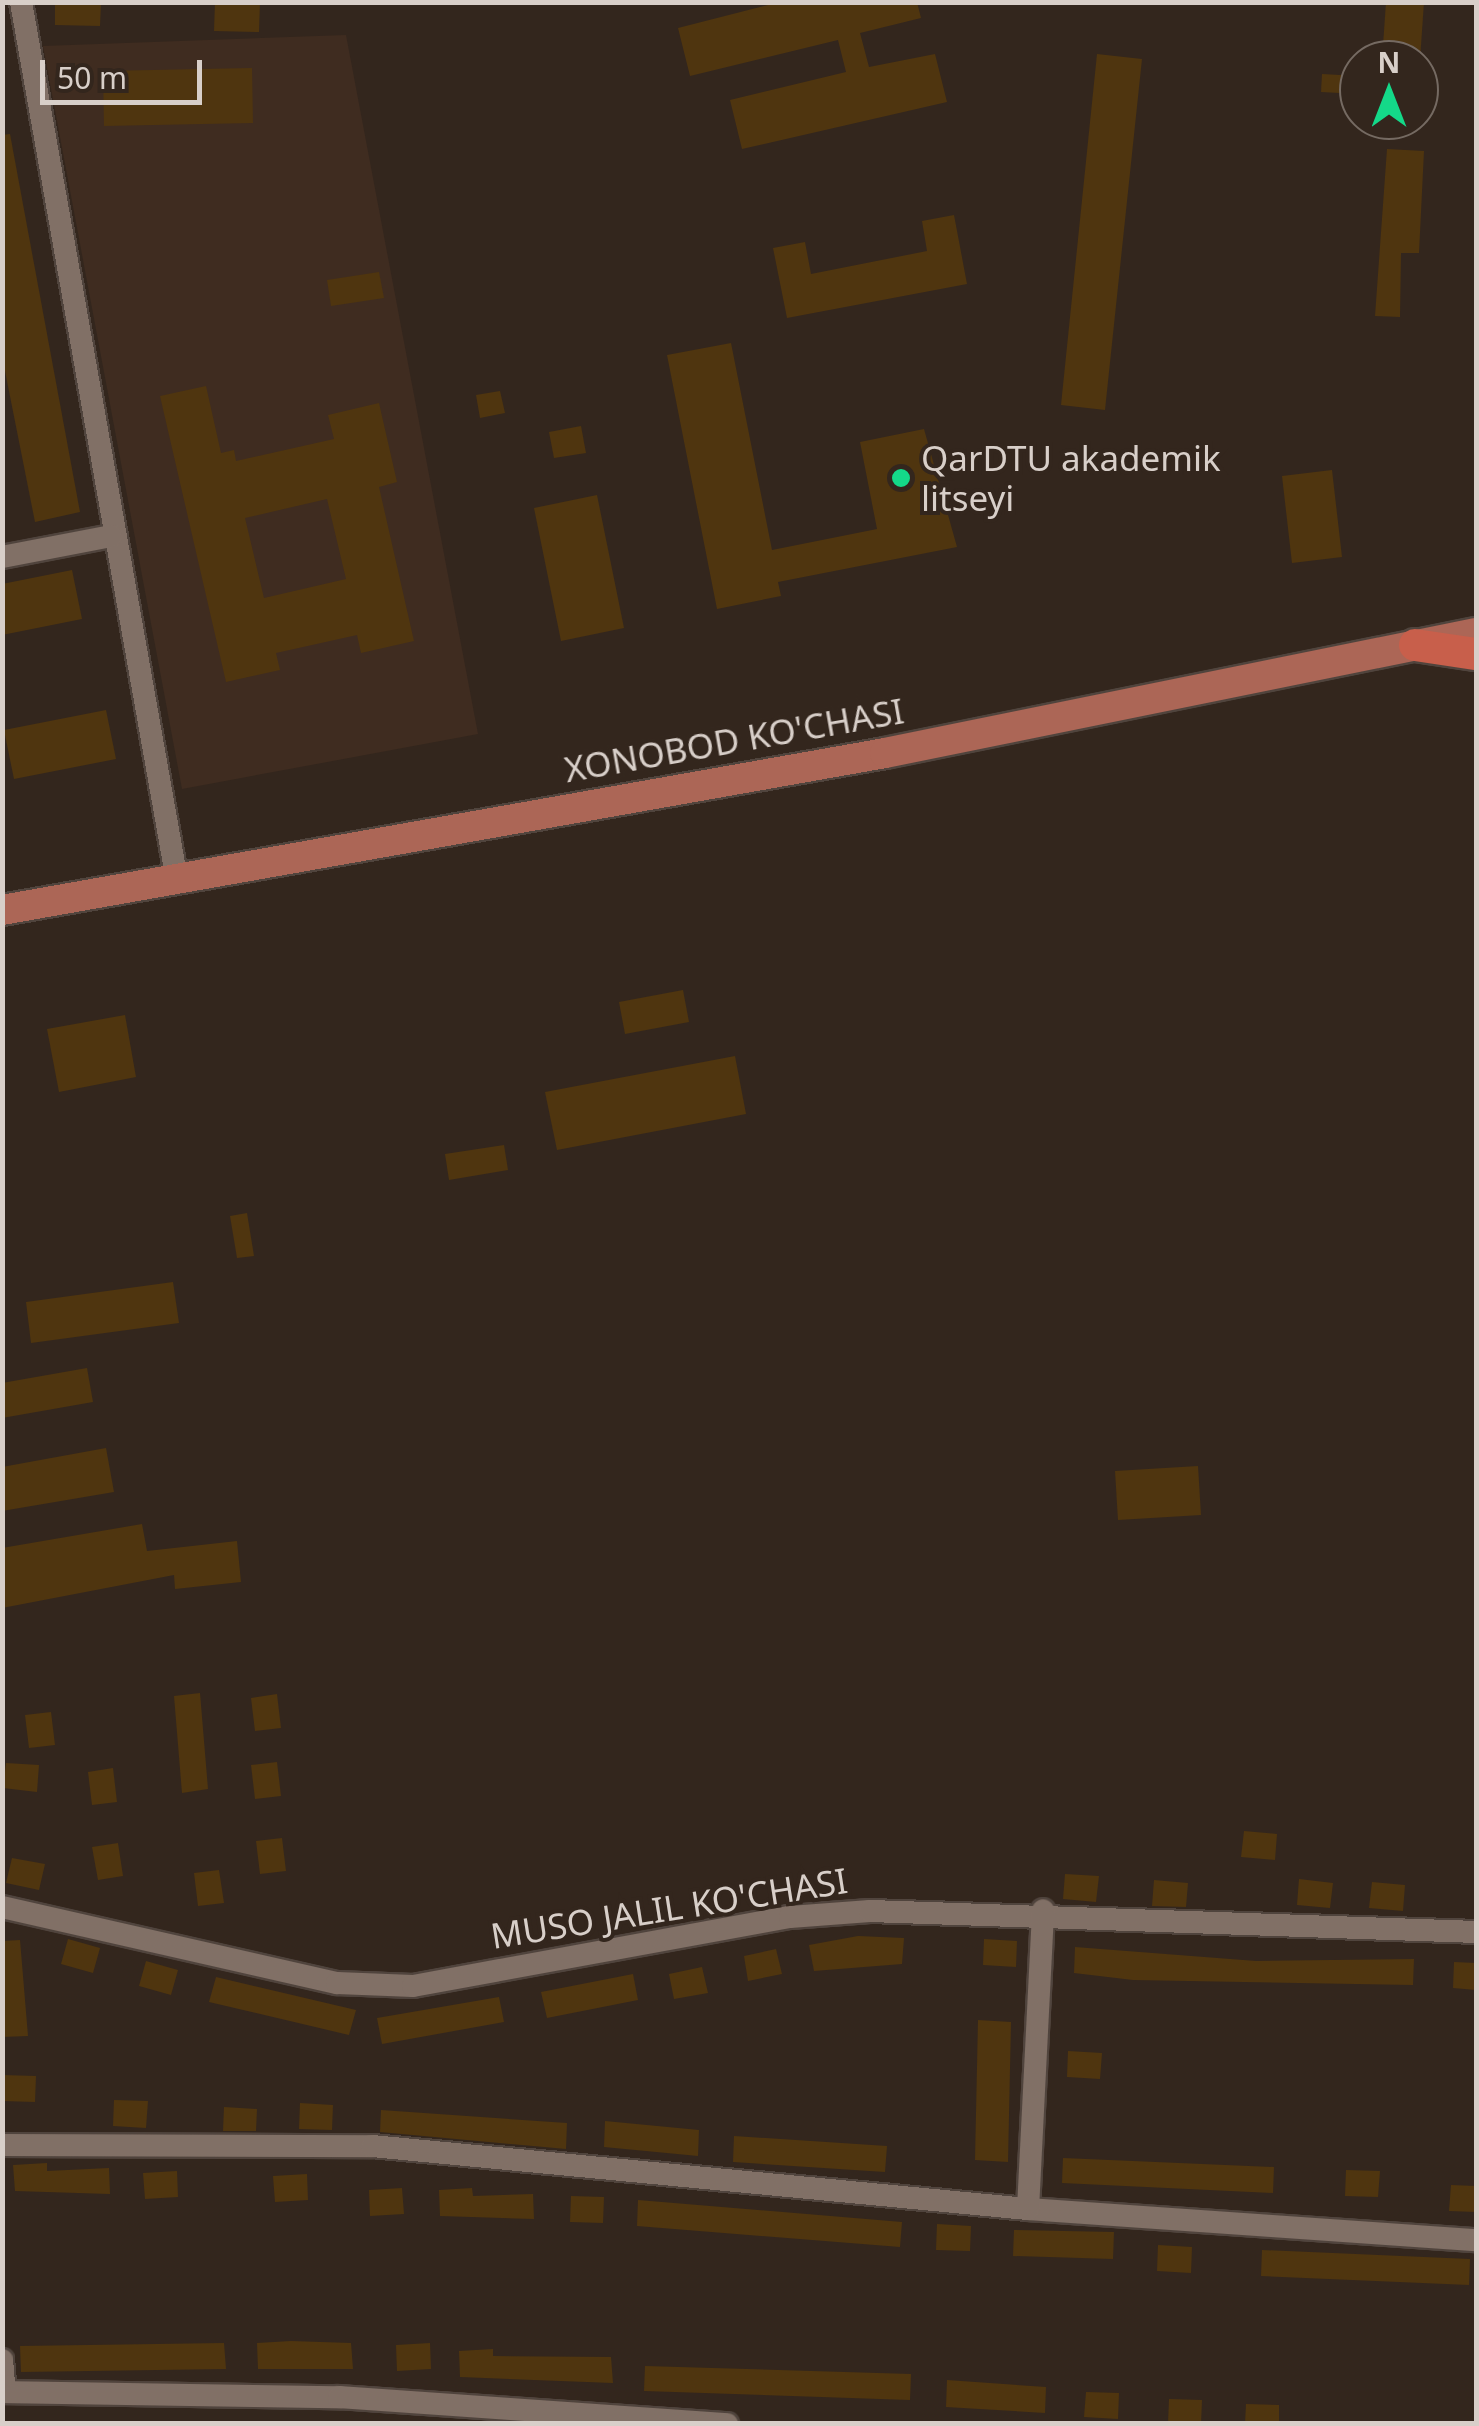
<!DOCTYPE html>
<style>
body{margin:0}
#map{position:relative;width:1479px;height:2426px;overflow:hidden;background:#33261d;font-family:"Noto Sans",sans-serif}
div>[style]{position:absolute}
.built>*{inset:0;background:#3f2c20}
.building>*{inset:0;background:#4f350f}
.roads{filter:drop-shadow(2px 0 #50443d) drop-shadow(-2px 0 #50443d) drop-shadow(0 2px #50443d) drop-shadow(0 -2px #50443d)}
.minor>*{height:22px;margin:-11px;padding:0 11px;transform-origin:11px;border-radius:11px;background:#817066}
.major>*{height:30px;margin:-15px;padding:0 15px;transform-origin:15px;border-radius:15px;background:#ac6656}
.highway>*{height:32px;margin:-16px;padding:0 16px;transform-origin:16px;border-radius:16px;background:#c85f4b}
.dots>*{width:28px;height:28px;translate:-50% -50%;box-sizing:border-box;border:5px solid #33261d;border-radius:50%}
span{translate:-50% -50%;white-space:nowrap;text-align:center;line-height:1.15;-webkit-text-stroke:8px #33261d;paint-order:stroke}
.poi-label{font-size:35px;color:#d8cfc9}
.left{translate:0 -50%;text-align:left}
.street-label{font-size:35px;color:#d8cfc9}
.frame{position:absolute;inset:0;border:5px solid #d8cfc9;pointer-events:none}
.north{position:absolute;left:1339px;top:40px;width:100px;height:100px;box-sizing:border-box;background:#33261d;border:2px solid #756a62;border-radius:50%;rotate:0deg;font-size:28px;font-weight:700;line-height:40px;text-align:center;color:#d8cfc9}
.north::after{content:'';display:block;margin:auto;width:35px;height:45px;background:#14d989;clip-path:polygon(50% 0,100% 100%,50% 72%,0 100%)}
.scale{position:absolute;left:40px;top:60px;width:162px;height:45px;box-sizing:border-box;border:5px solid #d8cfc9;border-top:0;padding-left:12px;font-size:30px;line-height:35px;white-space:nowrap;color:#d8cfc9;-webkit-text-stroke:8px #33261d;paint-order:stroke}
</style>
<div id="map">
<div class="built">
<div style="clip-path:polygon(346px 35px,478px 734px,182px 789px,43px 46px)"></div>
</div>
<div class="building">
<div style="clip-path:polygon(55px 2px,101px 2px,100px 26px,55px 25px)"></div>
<div style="clip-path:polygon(215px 2px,260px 2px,259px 32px,214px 31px)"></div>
<div style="clip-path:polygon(780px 2px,917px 2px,921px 18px,860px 33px,869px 67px,935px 54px,947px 102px,742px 149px,730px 100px,846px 72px,838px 40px,690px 76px,678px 28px)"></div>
<div style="clip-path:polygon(1386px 2px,1424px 2px,1420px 60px,1382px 60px)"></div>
<div style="clip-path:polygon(1097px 54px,1142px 59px,1105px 410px,1061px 405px)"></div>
<div style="clip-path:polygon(252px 68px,253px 123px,104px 126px,103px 71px)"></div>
<div style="clip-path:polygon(1322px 74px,1359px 76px,1359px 94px,1321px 92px)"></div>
<div style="clip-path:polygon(10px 134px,80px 512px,35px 522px,2px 356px,2px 135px)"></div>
<div style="clip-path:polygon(1387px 149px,1424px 151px,1419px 253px,1401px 253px,1400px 317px,1375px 316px)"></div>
<div style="clip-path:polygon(954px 215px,967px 284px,787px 318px,773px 248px,805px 242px,811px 274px,927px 251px,922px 221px)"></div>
<div style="clip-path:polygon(379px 272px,384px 298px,331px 306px,327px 280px)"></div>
<div style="clip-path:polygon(731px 343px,772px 550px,877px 529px,860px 442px,924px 429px,957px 547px,778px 582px,781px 596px,717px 609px,667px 355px)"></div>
<div style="clip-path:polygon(evenodd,206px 386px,221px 453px,234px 450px,236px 461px,334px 439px,328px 415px,379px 403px,397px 482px,379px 487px,414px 641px,361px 653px,357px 635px,276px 653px,280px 670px,226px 682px,160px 396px,206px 386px,327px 499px,346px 579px,264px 598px,245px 518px,327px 499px)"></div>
<div style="clip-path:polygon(500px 391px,505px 413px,480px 418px,476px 395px)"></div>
<div style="clip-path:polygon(581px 426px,586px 453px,554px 458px,549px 432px)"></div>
<div style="clip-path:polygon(1332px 470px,1342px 557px,1292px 563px,1282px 476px)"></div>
<div style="clip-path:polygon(597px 495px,624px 628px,561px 641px,534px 508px)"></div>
<div style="clip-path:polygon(72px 570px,82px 619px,2px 635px,2px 584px)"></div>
<div style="clip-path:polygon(106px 710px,116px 759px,14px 779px,4px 730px)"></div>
<div style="clip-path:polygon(683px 990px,689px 1022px,625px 1034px,619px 1002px)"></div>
<div style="clip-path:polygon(125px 1015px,136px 1077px,59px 1092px,47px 1029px)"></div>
<div style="clip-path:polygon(735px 1056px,746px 1114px,557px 1150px,545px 1092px)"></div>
<div style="clip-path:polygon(504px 1145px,508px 1170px,449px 1180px,445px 1154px)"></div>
<div style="clip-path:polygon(247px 1213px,254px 1256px,237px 1258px,230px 1216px)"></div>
<div style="clip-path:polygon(173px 1282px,179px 1323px,31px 1343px,26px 1302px)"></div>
<div style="clip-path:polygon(87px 1368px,93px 1402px,2px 1418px,2px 1383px)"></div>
<div style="clip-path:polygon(106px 1448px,114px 1492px,2px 1511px,2px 1467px)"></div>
<div style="clip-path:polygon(1198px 1466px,1201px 1515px,1118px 1520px,1115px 1471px)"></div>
<div style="clip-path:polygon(142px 1524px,147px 1551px,237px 1541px,241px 1582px,175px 1589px,174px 1575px,2px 1608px,2px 1548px)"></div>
<div style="clip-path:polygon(200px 1693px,208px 1789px,182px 1793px,174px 1696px)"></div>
<div style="clip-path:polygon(277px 1694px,281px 1728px,255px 1731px,251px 1698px)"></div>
<div style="clip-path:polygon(51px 1712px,55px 1745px,29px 1748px,25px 1715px)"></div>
<div style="clip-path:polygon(277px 1762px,281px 1796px,255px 1799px,251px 1765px)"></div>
<div style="clip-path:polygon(6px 1763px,39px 1765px,37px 1792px,3px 1788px)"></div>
<div style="clip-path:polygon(113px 1768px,117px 1802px,92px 1805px,88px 1772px)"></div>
<div style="clip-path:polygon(1244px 1831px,1277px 1834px,1275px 1860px,1241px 1857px)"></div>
<div style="clip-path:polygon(282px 1838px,286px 1871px,260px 1874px,256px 1841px)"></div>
<div style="clip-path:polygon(118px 1843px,123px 1876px,98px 1880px,92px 1847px)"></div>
<div style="clip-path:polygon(12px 1858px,45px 1864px,39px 1890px,6px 1883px)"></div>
<div style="clip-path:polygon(219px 1870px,224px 1903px,198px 1906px,194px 1873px)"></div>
<div style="clip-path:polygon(1065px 1874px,1099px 1876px,1096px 1902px,1063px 1899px)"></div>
<div style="clip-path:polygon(1299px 1879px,1333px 1883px,1330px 1908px,1297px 1905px)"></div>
<div style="clip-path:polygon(1154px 1880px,1188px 1883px,1186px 1907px,1152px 1906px)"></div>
<div style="clip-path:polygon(1372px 1882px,1405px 1885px,1403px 1911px,1369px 1908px)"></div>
<div style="clip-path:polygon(858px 1936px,904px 1938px,902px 1964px,814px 1971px,809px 1945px)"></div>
<div style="clip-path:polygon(68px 1939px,100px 1948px,93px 1973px,61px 1964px)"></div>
<div style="clip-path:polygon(984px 1939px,1017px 1941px,1016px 1967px,983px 1965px)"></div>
<div style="clip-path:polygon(20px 1940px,28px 2036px,2px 2037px,2px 1941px)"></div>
<div style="clip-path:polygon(1075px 1947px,1256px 1961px,1414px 1959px,1413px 1985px,1133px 1980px,1074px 1973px)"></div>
<div style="clip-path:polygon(776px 1949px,782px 1974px,748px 1981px,744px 1956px)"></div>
<div style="clip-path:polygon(146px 1961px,178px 1970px,171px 1995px,139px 1986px)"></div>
<div style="clip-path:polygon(1454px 1962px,1476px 1963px,1476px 1990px,1453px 1988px)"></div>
<div style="clip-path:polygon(702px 1967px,708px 1993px,674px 1999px,669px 1974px)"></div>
<div style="clip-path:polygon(633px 1974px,638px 2000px,547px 2018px,541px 1992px)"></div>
<div style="clip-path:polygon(216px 1977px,356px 2010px,349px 2035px,209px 2002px)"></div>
<div style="clip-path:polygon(499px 1997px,504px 2022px,382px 2044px,377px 2018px)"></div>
<div style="clip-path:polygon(978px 2020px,1011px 2022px,1008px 2162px,975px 2160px)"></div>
<div style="clip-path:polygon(1068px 2051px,1102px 2053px,1100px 2079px,1067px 2077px)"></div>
<div style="clip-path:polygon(2px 2075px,36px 2076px,35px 2102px,2px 2101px)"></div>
<div style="clip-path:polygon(114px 2100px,148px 2101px,146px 2128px,113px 2126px)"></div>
<div style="clip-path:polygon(300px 2103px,333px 2105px,332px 2130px,299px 2129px)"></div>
<div style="clip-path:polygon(224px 2107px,257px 2109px,256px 2131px,223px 2131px)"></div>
<div style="clip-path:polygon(381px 2110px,567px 2123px,566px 2149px,380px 2132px)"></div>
<div style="clip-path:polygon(605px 2121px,699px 2130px,698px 2156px,604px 2147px)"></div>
<div style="clip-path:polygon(734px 2136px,887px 2146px,885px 2172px,733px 2162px)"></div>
<div style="clip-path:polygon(1063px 2158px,1274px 2167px,1273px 2193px,1062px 2183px)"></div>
<div style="clip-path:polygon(47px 2163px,47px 2171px,109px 2168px,110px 2194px,15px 2191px,13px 2165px)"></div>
<div style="clip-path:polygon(1346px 2170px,1380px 2171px,1378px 2197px,1345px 2196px)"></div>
<div style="clip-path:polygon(177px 2171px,178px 2197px,145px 2199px,143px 2173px)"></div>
<div style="clip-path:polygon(307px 2174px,308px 2200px,275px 2202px,273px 2176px)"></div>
<div style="clip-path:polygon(1451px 2185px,1476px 2186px,1476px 2212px,1449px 2211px)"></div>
<div style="clip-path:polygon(402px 2188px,404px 2214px,370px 2216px,369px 2190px)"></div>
<div style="clip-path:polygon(472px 2188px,473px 2196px,533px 2194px,534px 2219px,440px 2216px,439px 2190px)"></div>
<div style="clip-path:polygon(571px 2196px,604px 2197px,603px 2223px,570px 2222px)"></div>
<div style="clip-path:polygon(638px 2200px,902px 2222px,900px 2247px,637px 2226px)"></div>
<div style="clip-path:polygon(937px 2224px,971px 2226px,970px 2251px,936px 2250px)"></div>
<div style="clip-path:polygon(1014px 2230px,1114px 2232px,1113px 2259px,1013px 2256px)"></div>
<div style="clip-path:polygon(1158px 2245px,1192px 2247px,1191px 2273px,1157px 2271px)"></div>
<div style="clip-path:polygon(1262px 2250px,1470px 2259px,1469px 2285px,1261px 2276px)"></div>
<div style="clip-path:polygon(291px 2341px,351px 2343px,353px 2369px,258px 2369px,257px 2343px)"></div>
<div style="clip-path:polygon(224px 2343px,226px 2369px,21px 2372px,20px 2346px)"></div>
<div style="clip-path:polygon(430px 2343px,431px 2369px,397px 2371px,396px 2345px)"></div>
<div style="clip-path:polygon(493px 2349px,493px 2356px,611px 2357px,613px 2383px,460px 2377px,459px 2351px)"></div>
<div style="clip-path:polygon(645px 2366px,911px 2374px,910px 2400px,644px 2391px)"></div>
<div style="clip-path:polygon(947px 2380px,1046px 2387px,1045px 2413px,946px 2407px)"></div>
<div style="clip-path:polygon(1086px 2392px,1119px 2393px,1118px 2419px,1084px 2417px)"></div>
<div style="clip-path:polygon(1169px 2399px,1202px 2400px,1201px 2424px,1168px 2424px)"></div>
<div style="clip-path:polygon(1246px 2404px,1279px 2405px,1279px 2424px,1245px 2424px)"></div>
</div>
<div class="roads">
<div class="minor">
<div style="left:21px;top:2px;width:887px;rotate:79.93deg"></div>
<div style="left:2px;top:557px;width:111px;rotate:-10.9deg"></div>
<div style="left:2px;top:1907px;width:344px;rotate:12.8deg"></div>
<div style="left:337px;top:1983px;width:76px;rotate:2.3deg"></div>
<div style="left:413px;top:1986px;width:383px;rotate:-10.4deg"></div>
<div style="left:790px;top:1917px;width:80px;rotate:-4.3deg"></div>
<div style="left:870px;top:1911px;width:606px;rotate:1.98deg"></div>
<div style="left:2px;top:2145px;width:370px;rotate:0.2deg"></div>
<div style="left:372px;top:2146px;width:659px;rotate:5.49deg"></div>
<div style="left:1028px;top:2209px;width:449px;rotate:4deg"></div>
<div style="left:1028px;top:2209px;width:299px;rotate:-87.1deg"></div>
<div style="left:2px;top:2360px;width:32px;rotate:85deg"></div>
<div style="left:2px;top:2392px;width:337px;rotate:0.9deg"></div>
<div style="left:339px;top:2397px;width:389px;rotate:4deg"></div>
</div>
<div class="major">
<div style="left:2px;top:910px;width:897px;rotate:-10.08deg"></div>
<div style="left:885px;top:753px;width:603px;rotate:-11.48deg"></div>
</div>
<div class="highway">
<div style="left:1415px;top:645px;width:62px;rotate:8.4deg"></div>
</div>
</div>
<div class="dots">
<div style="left:901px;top:478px;background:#14d989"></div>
</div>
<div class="poi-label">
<span class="left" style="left:921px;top:478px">QarDTU akademik<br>litseyi</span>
</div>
<div class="street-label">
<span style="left:734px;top:740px;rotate:-10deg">XONOBOD KO'CHASI</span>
<span style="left:669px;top:1908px;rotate:-9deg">MUSO JALIL KO'CHASI</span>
</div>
<div class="frame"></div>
<div class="north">N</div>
<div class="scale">50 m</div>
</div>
